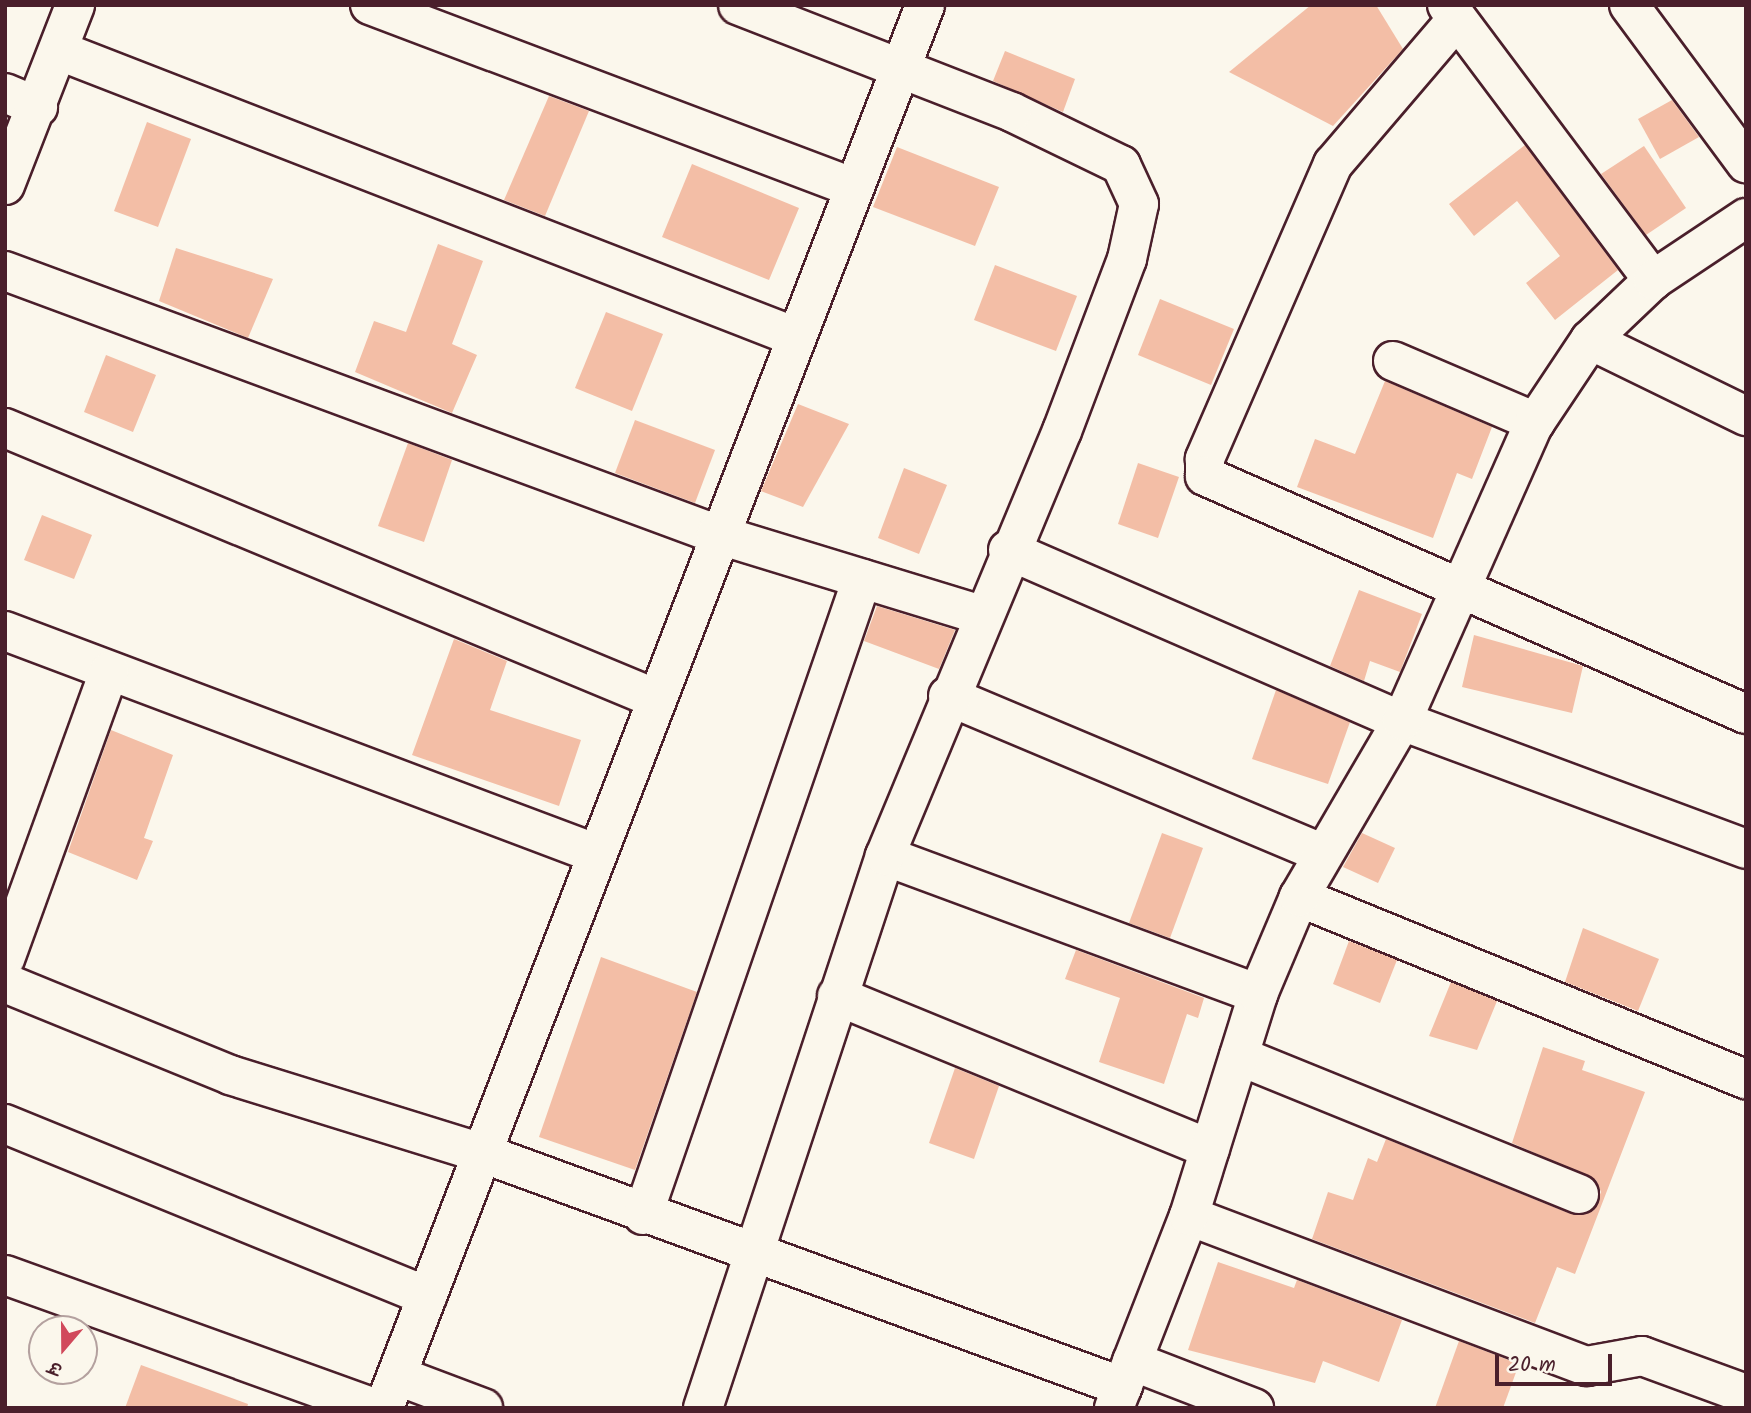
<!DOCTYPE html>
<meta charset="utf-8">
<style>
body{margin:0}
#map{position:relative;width:1751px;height:1413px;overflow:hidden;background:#fbf7ec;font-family:Kalam,"Playpen Sans Deva",sans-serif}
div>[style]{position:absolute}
.building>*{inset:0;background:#f3bea6}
.roads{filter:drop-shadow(2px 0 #4a1f2b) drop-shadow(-2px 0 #4a1f2b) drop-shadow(0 2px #4a1f2b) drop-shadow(0 -2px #4a1f2b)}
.minor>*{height:38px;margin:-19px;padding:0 19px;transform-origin:19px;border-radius:19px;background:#fbf7ec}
.tertiary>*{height:38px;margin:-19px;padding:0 19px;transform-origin:19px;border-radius:19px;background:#fbf7ec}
span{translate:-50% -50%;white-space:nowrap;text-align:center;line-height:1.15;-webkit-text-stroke:5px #fbf7ec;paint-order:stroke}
.frame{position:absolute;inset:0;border:7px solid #4a1f2b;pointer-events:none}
.north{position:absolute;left:28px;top:1315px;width:70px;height:70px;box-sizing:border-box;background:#fbf7ec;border:2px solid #b4a19f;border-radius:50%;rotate:200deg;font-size:19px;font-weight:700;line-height:28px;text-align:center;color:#4a1f2b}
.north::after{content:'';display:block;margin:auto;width:24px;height:32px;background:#d1495b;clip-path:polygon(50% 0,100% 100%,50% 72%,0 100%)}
.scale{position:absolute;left:1495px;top:1354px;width:117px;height:32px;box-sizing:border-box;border:4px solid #4a1f2b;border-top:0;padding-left:9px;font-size:21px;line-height:24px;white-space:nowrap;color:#4a1f2b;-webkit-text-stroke:5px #fbf7ec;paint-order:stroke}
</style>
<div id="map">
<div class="building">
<div style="clip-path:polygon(1311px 5px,1376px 5px,1403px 49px,1333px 126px,1229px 72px)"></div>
<div style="clip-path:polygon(1005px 51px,1075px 79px,1063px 112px,993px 81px)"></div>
<div style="clip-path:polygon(549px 96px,589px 111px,545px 216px,504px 200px)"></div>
<div style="clip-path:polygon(1672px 100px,1699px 137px,1660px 159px,1638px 119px)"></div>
<div style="clip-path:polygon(147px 122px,191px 139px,158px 227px,114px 211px)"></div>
<div style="clip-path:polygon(1525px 145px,1618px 270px,1555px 320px,1526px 283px,1560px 256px,1517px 201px,1474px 236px,1449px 204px)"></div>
<div style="clip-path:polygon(1644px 146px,1686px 208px,1646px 235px,1601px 174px)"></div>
<div style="clip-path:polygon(897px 147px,999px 187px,975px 246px,873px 207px)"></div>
<div style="clip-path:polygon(692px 164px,799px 208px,769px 280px,662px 237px)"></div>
<div style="clip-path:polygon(438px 244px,483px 261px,452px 344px,477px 355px,452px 413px,355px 372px,374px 321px,406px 332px)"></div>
<div style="clip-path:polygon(176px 248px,273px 279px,248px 338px,159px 301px)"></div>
<div style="clip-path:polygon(995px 265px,1077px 296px,1056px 351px,974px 320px)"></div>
<div style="clip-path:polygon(1160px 299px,1234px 329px,1211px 385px,1138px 355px)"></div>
<div style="clip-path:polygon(606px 312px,663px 334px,632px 411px,575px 388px)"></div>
<div style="clip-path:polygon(106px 355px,156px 375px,133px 432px,84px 412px)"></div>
<div style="clip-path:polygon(1385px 381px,1492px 427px,1472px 479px,1457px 473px,1433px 538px,1297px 487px,1315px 439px,1355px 454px)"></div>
<div style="clip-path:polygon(798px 404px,849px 424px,803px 507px,761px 491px)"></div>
<div style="clip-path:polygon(635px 420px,715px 450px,695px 503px,615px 473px)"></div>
<div style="clip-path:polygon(408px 443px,452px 460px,424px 542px,378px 526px)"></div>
<div style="clip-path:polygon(1138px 463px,1179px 477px,1158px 538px,1118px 524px)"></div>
<div style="clip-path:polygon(904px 468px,947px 485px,919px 554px,878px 538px)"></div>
<div style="clip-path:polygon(42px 515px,92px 535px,74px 579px,24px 560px)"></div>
<div style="clip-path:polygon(1359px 590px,1422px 614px,1400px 672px,1370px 661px,1364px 681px,1330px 666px)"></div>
<div style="clip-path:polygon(877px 606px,955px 630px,939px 669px,864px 641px)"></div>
<div style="clip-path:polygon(1474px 635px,1583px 666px,1572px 713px,1462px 687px)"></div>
<div style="clip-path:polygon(454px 639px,507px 661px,490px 710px,581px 740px,559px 806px,412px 755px)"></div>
<div style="clip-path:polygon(1276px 690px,1350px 722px,1328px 784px,1252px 759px)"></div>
<div style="clip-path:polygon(111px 730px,173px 755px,144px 838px,153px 841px,137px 880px,68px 852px)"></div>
<div style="clip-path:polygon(1162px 833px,1203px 848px,1170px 938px,1129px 923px)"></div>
<div style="clip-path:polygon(1362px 833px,1395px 848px,1378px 883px,1343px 867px)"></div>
<div style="clip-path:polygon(1583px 928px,1659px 959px,1638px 1011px,1565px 982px)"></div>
<div style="clip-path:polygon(1349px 941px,1397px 960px,1380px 1003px,1333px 984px)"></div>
<div style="clip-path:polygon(1076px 950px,1204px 998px,1198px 1018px,1187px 1014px,1164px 1084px,1099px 1062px,1120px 998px,1065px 979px)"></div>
<div style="clip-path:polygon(601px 957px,697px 992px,635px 1170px,539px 1137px)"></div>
<div style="clip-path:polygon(1451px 982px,1497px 1001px,1477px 1050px,1429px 1036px)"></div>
<div style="clip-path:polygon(1543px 1047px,1585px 1061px,1582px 1070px,1645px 1092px,1575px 1274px,1557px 1267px,1535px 1323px,1312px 1239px,1328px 1192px,1353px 1200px,1368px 1158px,1377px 1162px,1386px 1139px,1571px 1214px,1593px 1211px,1601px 1192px,1596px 1180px,1512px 1143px)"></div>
<div style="clip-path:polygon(955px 1068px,999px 1086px,974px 1159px,929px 1143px)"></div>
<div style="clip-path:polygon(1218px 1262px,1294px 1288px,1297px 1280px,1402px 1320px,1379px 1382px,1323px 1361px,1315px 1383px,1188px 1350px)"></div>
<div style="clip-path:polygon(1459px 1341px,1519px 1364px,1503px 1408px,1435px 1408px)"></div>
<div style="clip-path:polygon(141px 1365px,248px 1404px,247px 1408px,125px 1408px)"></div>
</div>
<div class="roads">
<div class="minor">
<div style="left:370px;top:5px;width:515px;rotate:20.69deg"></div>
<div style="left:1447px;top:5px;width:344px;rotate:53.2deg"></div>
<div style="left:1629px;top:5px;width:197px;rotate:53.5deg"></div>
<div style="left:1457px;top:19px;width:191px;rotate:130.5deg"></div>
<div style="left:1333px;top:164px;width:322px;rotate:113.5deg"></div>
<div style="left:1205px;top:459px;width:17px;rotate:90deg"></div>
<div style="left:1205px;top:476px;width:591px;rotate:23.75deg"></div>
<div style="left:60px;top:51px;width:790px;rotate:21.24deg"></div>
<div style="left:5px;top:93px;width:36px;rotate:23deg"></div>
<div style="left:5px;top:185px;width:193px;rotate:-68.7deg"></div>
<div style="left:5px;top:271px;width:758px;rotate:20.3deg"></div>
<div style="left:716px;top:534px;width:277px;rotate:17deg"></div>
<div style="left:1590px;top:340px;width:174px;rotate:26deg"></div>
<div style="left:1393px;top:361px;width:155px;rotate:23.2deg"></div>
<div style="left:5px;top:428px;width:703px;rotate:22.59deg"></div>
<div style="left:1008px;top:550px;width:430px;rotate:23.5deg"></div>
<div style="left:1402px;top:721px;width:367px;rotate:20.4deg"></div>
<div style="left:5px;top:631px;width:633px;rotate:20.64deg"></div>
<div style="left:948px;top:696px;width:405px;rotate:22.8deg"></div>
<div style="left:885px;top:856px;width:398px;rotate:20.3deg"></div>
<div style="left:1299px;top:897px;width:483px;rotate:22.2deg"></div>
<div style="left:5px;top:959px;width:306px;rotate:-70.1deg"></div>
<div style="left:5px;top:983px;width:243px;rotate:22.2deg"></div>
<div style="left:230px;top:1075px;width:264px;rotate:17.2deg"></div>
<div style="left:482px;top:1153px;width:682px;rotate:20.05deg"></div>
<div style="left:837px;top:996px;width:403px;rotate:22.3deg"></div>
<div style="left:1239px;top:1056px;width:367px;rotate:22.1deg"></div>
<div style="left:5px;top:1124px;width:456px;rotate:22.2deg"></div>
<div style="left:643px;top:1215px;width:673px;rotate:-71deg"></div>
<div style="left:1189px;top:1216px;width:425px;rotate:20.7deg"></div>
<div style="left:1587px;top:1366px;width:56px;rotate:-10.3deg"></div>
<div style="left:1642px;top:1356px;width:111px;rotate:20.1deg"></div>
<div style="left:5px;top:1275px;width:392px;rotate:19.8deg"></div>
<div style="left:1132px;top:1361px;width:131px;rotate:21.1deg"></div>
<div style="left:398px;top:1376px;width:91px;rotate:20.6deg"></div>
<div style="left:703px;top:1408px;width:581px;rotate:-71.75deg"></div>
<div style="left:885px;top:856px;width:460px;rotate:-67.4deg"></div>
<div style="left:1062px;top:431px;width:184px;rotate:-69.3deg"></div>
<div style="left:1127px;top:259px;width:56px;rotate:-77.7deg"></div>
<div style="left:1139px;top:204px;width:43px;rotate:-114.8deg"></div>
<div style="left:1121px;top:165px;width:121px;rotate:-154.1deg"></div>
<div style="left:1012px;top:112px;width:294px;rotate:-158.7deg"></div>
</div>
<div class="tertiary">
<div style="left:384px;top:1408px;width:1504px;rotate:-68.91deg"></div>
<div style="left:1114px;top:1408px;width:206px;rotate:-68.7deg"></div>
<div style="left:1189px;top:1216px;width:232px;rotate:-72.7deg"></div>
<div style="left:1258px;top:994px;width:105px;rotate:-67.1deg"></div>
<div style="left:1299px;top:897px;width:204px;rotate:-59.7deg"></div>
<div style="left:1402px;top:721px;width:321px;rotate:-66.1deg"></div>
<div style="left:1532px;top:427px;width:105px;rotate:-56.3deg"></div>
<div style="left:1590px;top:340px;width:87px;rotate:-43.6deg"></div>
<div style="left:1653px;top:280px;width:112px;rotate:-33.7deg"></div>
</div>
</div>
<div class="frame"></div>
<div class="north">उ</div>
<div class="scale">20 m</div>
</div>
